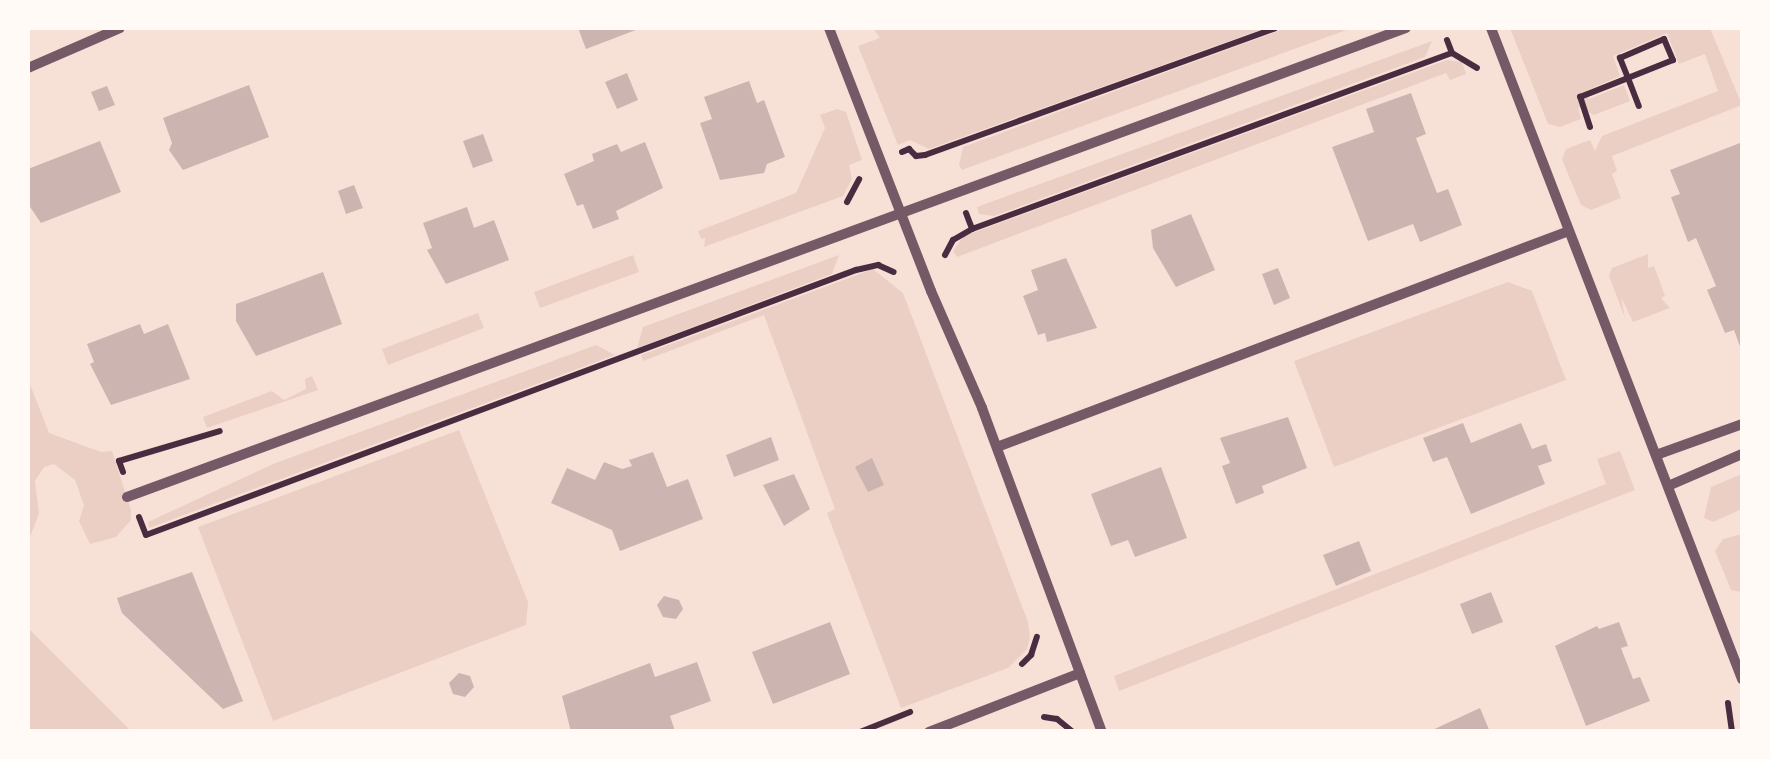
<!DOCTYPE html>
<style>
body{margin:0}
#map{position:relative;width:1770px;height:759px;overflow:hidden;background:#f7e1d7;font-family:"DM Sans",sans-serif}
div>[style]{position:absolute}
.green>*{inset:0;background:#ebcfc5}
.building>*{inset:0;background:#ccb4b1}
.path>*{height:6px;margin:-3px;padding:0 3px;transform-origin:3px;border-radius:3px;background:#4a2c40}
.minor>*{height:10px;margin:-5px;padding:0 5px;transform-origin:5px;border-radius:5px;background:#755966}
span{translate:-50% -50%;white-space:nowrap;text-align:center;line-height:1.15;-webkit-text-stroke:8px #fffaf5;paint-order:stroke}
.frame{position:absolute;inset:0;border:30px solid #fffaf5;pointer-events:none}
</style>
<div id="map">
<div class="green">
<div style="clip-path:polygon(873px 28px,1265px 28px,929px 149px,910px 140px,898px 145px,858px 46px,880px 38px)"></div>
<div style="clip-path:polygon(1286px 28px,1352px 28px,962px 170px,959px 165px,963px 147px)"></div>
<div style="clip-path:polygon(1510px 28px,1710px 28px,1742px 105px,1612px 156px,1617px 171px,1612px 174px,1621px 198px,1591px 210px,1581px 205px,1570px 179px,1562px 159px,1566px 149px,1590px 140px,1595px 151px,1602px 136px,1718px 91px,1705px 54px,1679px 64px,1667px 33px,1613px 56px,1620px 76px,1586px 91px,1589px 99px,1624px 85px,1630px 101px,1594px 115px,1578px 107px,1581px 119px,1560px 127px,1548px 124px)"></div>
<div style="clip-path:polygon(1432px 41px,1425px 57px,994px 216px,979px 214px,977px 207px)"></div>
<div style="clip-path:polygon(1447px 60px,1462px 62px,1466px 74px,1450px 80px,1446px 73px,957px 257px,953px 251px,964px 236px)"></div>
<div style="clip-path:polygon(837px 109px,846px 112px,862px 160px,849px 165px,852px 179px,843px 196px,704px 247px,705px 238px,701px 239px,698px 231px,796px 193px,825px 128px,820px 115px)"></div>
<div style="clip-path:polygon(1648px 254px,1648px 268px,1654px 266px,1665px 296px,1661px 298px,1670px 308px,1633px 322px,1621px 297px,1625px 318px,1609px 276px,1612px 268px)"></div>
<div style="clip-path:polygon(633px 255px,639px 272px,540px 308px,534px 292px)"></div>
<div style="clip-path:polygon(839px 255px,832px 274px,637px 348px,643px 327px)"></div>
<div style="clip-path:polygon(873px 269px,903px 293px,1028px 622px,1030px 637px,1027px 649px,1008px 668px,901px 708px,827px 513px,835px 509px,764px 315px,643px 361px,641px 355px)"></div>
<div style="clip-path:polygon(1508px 282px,1532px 291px,1566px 380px,1334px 467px,1294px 361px)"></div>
<div style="clip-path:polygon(478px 313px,484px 328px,388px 365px,382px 349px)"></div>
<div style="clip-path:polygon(596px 345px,615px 355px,149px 528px,148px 522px,273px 464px)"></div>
<div style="clip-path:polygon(312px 376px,318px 390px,207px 428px,203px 417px,272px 391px,284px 400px,306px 389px,305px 379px)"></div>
<div style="clip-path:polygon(28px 379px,49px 433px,101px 452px,112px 451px,131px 510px,131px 520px,116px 537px,90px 544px,79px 521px,84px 505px,75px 480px,54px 464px,44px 467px,35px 481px,39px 514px,28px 542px)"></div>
<div style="clip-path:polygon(459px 430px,528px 602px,526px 625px,273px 721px,198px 527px)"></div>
<div style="clip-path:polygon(1620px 451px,1635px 490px,1119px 691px,1114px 676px,1606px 484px,1597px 459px)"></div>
<div style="clip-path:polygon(1742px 474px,1742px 509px,1713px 522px,1704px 518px,1711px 487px)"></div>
<div style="clip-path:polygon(1742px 534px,1742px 591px,1741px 592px,1731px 590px,1715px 551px,1723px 539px)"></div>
<div style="clip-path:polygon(28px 628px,131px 731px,28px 731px)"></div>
</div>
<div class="building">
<div style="clip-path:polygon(578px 28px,641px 28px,586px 49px)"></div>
<div style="clip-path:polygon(627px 73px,638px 100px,617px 109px,605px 82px)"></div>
<div style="clip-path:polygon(749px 81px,757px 103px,764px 100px,785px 157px,767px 164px,764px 173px,720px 180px,700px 123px,712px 119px,704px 97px)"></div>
<div style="clip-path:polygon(249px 85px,269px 137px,183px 170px,169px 150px,172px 143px,163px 118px)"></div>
<div style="clip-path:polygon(107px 86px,115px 105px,99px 111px,91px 92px)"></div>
<div style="clip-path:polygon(1411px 93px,1426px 134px,1416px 138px,1437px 193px,1448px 189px,1462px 225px,1420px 242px,1413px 224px,1368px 241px,1332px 147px,1374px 132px,1366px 109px)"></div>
<div style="clip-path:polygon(483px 134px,493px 161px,473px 168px,463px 141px)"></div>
<div style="clip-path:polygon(100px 141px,121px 192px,41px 223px,28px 204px,28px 169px)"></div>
<div style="clip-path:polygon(645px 142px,663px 188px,616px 211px,619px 219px,593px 229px,583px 204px,577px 206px,564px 174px,594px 161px,592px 154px,617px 144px,621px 152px)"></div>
<div style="clip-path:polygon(1740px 143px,1742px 149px,1742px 352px,1734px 330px,1725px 333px,1707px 290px,1716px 286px,1696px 238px,1688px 242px,1671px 197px,1680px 194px,1670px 170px)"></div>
<div style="clip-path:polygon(354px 185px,363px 208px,346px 214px,338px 191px)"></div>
<div style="clip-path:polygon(467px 207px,474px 228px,494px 220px,509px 260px,446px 284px,427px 250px,432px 248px,423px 223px)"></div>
<div style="clip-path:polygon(1191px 214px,1215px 270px,1176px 287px,1153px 248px,1151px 230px)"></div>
<div style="clip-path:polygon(1066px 258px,1097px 328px,1047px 342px,1045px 333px,1038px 335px,1023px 296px,1038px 290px,1031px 270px)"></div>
<div style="clip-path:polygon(1278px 268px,1290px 298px,1274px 305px,1262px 274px)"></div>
<div style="clip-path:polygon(323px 272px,342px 324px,256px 356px,236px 321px,236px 304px)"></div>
<div style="clip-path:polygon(140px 324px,144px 334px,168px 324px,190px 379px,111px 405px,90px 364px,94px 362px,87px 344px)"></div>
<div style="clip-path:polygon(1288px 417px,1307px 468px,1262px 486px,1264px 493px,1236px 504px,1222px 466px,1230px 463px,1220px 438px)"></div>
<div style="clip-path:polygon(1463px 423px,1471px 443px,1521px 423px,1532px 449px,1546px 444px,1552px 461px,1538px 466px,1545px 484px,1471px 514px,1447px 457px,1433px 462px,1423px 438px)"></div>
<div style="clip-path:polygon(771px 437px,779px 460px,734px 477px,726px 455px)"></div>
<div style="clip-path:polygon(653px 452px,667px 487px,688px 479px,703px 519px,620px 551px,612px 530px,551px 503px,567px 468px,595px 480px,604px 462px,622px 469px,632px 466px,629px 460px)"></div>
<div style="clip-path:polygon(872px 458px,884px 485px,868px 492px,855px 467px)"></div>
<div style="clip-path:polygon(1161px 467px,1187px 538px,1135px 557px,1128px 540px,1111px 546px,1091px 494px)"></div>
<div style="clip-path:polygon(794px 474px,810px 509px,784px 526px,763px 485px)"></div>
<div style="clip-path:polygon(1359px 541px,1371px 571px,1336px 586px,1323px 555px)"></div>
<div style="clip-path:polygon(192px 572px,243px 701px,223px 709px,122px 613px,117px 598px)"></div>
<div style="clip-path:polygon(1491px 592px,1503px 622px,1472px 634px,1460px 604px)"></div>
<div style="clip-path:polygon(664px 596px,679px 600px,683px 609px,676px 619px,663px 617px,657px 605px)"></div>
<div style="clip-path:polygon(830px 622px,850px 674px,773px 704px,752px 652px)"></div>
<div style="clip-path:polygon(1619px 622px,1628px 646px,1621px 648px,1633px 679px,1640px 677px,1650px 701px,1586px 726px,1555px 646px,1597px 626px,1599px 629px)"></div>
<div style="clip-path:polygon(697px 662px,711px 701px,670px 716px,675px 731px,571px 732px,562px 696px,650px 663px,655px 677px)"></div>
<div style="clip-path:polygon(459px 673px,470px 676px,474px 687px,465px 697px,453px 694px,449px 683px)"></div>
<div style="clip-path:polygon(1480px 708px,1490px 732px,1428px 732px)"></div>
</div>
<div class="path">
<div style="left:1664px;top:39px;width:23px;rotate:67deg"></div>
<div style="left:1673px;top:60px;width:48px;rotate:158.2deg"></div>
<div style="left:1628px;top:78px;width:22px;rotate:-112deg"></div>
<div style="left:1620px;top:58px;width:48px;rotate:-23.4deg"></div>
<div style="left:1447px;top:40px;width:14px;rotate:69deg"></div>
<div style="left:1452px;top:53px;width:29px;rotate:31deg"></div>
<div style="left:1590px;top:127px;width:32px;rotate:-108deg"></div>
<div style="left:1580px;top:97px;width:52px;rotate:-21.6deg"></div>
<div style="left:1628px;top:78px;width:30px;rotate:69deg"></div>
<div style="left:902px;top:152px;width:8px;rotate:-23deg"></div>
<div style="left:909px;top:149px;width:10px;rotate:45deg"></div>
<div style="left:916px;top:156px;width:9px;rotate:-6deg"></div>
<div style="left:925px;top:155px;width:372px;rotate:-19.9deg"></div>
<div style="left:847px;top:202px;width:26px;rotate:-62deg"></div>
<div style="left:966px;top:213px;width:17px;rotate:69deg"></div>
<div style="left:972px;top:229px;width:511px;rotate:-20.14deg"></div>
<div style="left:945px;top:255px;width:17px;rotate:-62deg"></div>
<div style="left:953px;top:240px;width:22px;rotate:-30deg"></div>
<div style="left:123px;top:472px;width:12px;rotate:-110deg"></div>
<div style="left:119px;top:461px;width:105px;rotate:-16.5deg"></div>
<div style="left:139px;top:517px;width:19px;rotate:69deg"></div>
<div style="left:146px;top:535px;width:758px;rotate:-20.47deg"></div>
<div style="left:856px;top:270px;width:23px;rotate:-13deg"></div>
<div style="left:878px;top:265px;width:17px;rotate:24deg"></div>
<div style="left:1022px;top:664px;width:13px;rotate:-45deg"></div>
<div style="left:1031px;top:655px;width:19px;rotate:-72deg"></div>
<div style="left:1728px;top:703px;width:29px;rotate:82deg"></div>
<div style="left:1044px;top:717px;width:13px;rotate:9deg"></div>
<div style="left:1057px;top:719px;width:19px;rotate:39deg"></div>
<div style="left:860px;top:732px;width:54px;rotate:-21.8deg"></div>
</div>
<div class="minor">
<div style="left:829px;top:28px;width:282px;rotate:68.8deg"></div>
<div style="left:931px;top:291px;width:128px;rotate:66.4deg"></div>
<div style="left:982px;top:408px;width:346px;rotate:69.7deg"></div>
<div style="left:1491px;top:28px;width:698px;rotate:68.92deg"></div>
<div style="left:28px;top:68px;width:100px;rotate:-23.5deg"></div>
<div style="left:997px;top:447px;width:611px;rotate:-20.69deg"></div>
<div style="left:1656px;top:455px;width:91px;rotate:-19.8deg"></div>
<div style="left:1668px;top:486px;width:81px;rotate:-23.4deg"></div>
<div style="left:127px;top:497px;width:1362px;rotate:-20.14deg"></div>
<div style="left:929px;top:732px;width:162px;rotate:-21.3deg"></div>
</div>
<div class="frame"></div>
</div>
